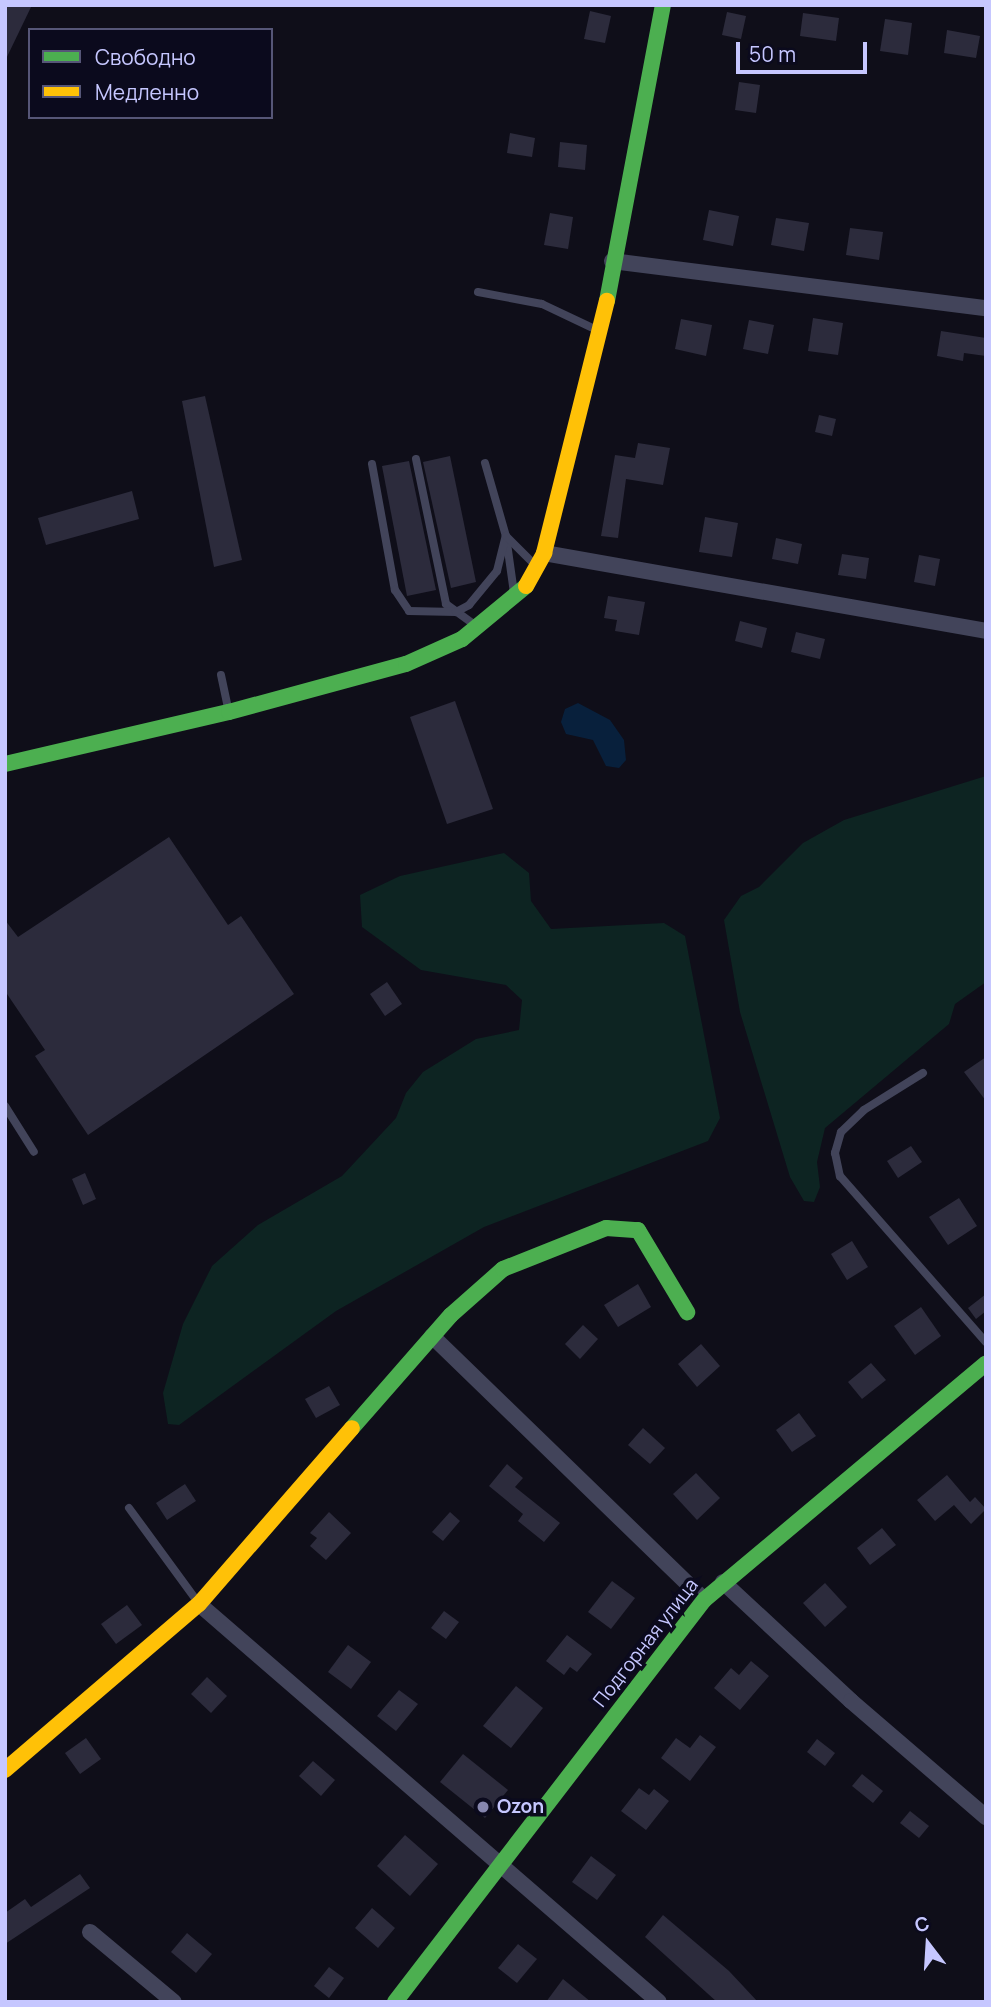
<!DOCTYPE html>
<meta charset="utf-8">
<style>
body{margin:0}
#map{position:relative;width:991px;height:2007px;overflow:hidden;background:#0f0e19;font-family:Manrope,sans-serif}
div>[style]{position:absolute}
.green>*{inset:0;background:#0d2422}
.water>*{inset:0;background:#08203c}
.building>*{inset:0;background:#2c2b3c}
.lane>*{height:8px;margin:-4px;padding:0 4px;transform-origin:4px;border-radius:4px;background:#42445a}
.street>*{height:16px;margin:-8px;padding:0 8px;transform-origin:8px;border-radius:8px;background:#42445a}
.fast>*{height:16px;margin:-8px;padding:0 8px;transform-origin:8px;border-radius:8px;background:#4caf50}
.slow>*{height:16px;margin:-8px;padding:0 8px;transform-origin:8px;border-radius:8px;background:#ffc107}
.dots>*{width:19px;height:19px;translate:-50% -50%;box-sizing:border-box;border:4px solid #0b0a1d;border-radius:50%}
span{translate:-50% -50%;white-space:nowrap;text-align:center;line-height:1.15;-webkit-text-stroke:7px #0b0a1d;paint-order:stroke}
.street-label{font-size:19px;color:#c6c7ff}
.poi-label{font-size:19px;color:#c6c7ff;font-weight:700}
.left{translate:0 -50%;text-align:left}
.frame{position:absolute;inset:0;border:7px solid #c6c7ff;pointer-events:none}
.legend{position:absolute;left:28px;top:28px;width:245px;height:91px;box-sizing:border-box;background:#0b0a1d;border:2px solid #565677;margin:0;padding:9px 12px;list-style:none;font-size:21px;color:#c6c7ff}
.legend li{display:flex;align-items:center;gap:14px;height:35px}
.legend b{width:35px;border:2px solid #565677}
.north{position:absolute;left:893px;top:1909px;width:70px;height:70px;-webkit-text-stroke:5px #0b0a1d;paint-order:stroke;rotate:343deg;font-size:19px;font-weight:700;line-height:28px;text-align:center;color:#c6c7ff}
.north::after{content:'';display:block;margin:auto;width:24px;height:32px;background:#c6c7ff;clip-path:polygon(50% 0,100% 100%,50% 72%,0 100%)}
.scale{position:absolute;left:736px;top:42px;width:131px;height:32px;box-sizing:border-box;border:4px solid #c6c7ff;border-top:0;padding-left:9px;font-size:21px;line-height:24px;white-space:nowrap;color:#c6c7ff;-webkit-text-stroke:5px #0b0a1d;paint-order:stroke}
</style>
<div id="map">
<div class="green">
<div style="clip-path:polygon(986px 776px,986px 982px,955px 1004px,949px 1024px,825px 1128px,817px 1162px,820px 1187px,814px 1202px,804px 1201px,790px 1177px,740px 1012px,724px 920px,741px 896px,759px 887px,803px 843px,844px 820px)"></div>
<div style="clip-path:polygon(504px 853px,529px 873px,531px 901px,551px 929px,664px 923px,685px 936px,720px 1118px,708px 1141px,484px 1227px,336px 1311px,179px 1425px,168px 1424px,163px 1393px,183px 1324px,212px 1266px,258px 1225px,342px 1176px,396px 1118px,406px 1093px,423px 1072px,476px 1039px,519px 1030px,522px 1000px,506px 985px,421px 970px,362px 927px,360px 895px,400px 876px)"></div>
</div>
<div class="water">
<div style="clip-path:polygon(578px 703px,610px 720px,624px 740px,626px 760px,619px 768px,606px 766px,593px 740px,566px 734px,561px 722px,565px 709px)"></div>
</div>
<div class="building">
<div style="clip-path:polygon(5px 5px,32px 5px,5px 61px)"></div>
<div style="clip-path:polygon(590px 11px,611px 16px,605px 43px,584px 39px)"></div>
<div style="clip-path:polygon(727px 12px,746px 16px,741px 39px,722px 35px)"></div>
<div style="clip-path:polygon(803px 13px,839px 18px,836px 41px,800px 36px)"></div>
<div style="clip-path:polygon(885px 19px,912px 23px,908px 55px,880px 51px)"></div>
<div style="clip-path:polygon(947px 30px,980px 36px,976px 58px,944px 53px)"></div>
<div style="clip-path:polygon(739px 82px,760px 85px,756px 113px,735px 110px)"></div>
<div style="clip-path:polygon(510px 133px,535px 138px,532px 157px,507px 153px)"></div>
<div style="clip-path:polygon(560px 142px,587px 145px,585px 170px,558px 167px)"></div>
<div style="clip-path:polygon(709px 210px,739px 216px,733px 246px,703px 240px)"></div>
<div style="clip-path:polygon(550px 213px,573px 217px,568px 249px,544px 245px)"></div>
<div style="clip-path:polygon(776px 218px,809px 223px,804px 251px,771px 245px)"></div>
<div style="clip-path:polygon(850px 228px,883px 232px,879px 260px,846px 255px)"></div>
<div style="clip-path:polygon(813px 318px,843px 323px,838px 355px,808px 351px)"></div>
<div style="clip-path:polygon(681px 319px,712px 325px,706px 356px,675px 349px)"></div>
<div style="clip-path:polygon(749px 320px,774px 325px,768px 354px,743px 349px)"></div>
<div style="clip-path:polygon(941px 331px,986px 338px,986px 356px,964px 353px,963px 361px,937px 356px)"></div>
<div style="clip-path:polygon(205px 396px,242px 560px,214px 567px,182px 401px)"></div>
<div style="clip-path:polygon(819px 415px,836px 419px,832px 436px,815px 432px)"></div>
<div style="clip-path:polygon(638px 443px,670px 448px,663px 485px,626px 479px,618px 538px,601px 536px,615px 455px,635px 458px)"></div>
<div style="clip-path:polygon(450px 456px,476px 582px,451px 588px,423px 462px)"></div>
<div style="clip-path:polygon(409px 461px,436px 590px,407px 596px,382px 466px)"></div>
<div style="clip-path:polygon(132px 491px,139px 519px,46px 545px,38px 518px)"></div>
<div style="clip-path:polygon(705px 517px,738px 523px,732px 557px,699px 552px)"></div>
<div style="clip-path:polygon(776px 538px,802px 544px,798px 564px,772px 559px)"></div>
<div style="clip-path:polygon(842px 554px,869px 558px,866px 579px,838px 575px)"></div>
<div style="clip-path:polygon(919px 555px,940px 559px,935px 586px,914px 582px)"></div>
<div style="clip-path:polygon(608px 596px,645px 602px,639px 635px,615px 631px,617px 620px,604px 618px)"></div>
<div style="clip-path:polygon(740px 621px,767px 628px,762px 648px,735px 641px)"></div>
<div style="clip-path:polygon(796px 632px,825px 639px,820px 659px,791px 652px)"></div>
<div style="clip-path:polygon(455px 701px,493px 809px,447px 824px,410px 717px)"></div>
<div style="clip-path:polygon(169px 837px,228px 925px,241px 916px,294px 994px,88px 1135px,35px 1056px,45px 1050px,5px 991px,5px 920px,18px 937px)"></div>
<div style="clip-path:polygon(387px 982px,402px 1004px,385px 1016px,370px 994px)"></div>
<div style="clip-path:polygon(986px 1057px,986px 1101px,964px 1072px)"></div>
<div style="clip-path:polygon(911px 1146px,922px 1162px,898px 1178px,887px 1161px)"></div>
<div style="clip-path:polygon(85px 1173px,96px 1199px,83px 1205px,72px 1179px)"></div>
<div style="clip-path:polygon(959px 1198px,977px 1226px,948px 1245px,929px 1217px)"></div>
<div style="clip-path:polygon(852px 1241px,868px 1267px,847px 1280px,831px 1254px)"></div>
<div style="clip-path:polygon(638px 1284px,651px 1307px,618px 1327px,604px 1305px)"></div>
<div style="clip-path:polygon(986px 1294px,986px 1311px,976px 1319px,968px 1308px)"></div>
<div style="clip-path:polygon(921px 1307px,941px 1336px,915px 1355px,894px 1326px)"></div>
<div style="clip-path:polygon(583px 1325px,598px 1339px,580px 1359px,565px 1344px)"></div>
<div style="clip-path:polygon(701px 1344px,720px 1366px,697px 1387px,678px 1364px)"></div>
<div style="clip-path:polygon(871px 1363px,886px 1380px,862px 1399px,848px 1382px)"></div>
<div style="clip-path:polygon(329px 1386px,340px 1405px,316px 1418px,305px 1399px)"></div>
<div style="clip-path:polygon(799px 1413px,816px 1436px,792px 1452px,776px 1430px)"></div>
<div style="clip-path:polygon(643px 1428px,665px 1448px,650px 1464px,628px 1445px)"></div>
<div style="clip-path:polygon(507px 1464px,523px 1478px,515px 1487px,560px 1523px,544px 1542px,518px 1521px,523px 1514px,489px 1486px)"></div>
<div style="clip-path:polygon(696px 1473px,720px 1498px,697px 1520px,673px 1494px)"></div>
<div style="clip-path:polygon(947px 1475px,970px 1502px,975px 1497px,986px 1509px,971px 1524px,954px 1505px,935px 1521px,917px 1500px)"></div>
<div style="clip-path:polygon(185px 1484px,196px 1501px,167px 1520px,156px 1503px)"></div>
<div style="clip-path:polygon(329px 1512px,351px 1533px,326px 1560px,310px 1546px,317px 1538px,310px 1533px)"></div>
<div style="clip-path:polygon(450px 1512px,460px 1521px,443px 1541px,432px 1532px)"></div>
<div style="clip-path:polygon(882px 1528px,896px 1545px,870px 1565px,857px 1548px)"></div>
<div style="clip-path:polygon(612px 1581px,635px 1598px,611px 1629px,588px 1612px)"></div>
<div style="clip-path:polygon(825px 1583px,847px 1607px,825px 1627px,803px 1603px)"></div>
<div style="clip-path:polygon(127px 1605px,142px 1625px,116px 1644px,101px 1624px)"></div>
<div style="clip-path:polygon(444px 1611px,459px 1622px,446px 1639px,431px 1628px)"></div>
<div style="clip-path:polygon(567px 1635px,592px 1654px,577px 1672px,570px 1667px,564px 1675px,546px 1661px)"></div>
<div style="clip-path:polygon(348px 1645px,371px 1662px,351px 1689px,328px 1672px)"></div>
<div style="clip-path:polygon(751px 1661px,769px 1676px,740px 1710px,714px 1688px,731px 1668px,739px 1675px)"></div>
<div style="clip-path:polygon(207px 1677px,227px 1696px,211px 1713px,191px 1694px)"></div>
<div style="clip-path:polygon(516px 1686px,543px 1708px,511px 1748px,483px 1726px)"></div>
<div style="clip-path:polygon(399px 1690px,418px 1704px,396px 1731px,377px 1716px)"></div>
<div style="clip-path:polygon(700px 1735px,716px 1747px,690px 1781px,661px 1758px,676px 1738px,690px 1748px)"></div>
<div style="clip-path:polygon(86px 1738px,101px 1759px,80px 1774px,65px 1753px)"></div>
<div style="clip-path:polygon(817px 1739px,835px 1753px,825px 1766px,807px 1752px)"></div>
<div style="clip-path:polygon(463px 1754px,508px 1790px,485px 1818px,440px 1782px)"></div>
<div style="clip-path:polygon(313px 1761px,335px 1780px,321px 1796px,299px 1776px)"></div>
<div style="clip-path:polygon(862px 1774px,883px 1791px,873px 1803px,852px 1786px)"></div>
<div style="clip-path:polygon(639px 1788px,649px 1795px,654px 1789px,669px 1801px,646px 1830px,621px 1811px)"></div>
<div style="clip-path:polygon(910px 1811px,929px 1826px,919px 1838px,900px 1823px)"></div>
<div style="clip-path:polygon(405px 1835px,438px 1864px,410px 1896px,377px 1866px)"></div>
<div style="clip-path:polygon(591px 1856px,616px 1875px,597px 1900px,572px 1882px)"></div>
<div style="clip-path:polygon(80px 1874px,90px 1888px,5px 1944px,5px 1913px,25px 1899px,31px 1907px)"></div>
<div style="clip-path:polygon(372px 1908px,395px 1928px,378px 1948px,355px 1928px)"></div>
<div style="clip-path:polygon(663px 1915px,729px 1971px,758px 2002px,717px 2002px,645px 1937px)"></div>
<div style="clip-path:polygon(187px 1933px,212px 1954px,196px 1973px,171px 1952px)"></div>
<div style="clip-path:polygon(518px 1944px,537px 1959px,517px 1983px,498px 1968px)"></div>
<div style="clip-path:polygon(329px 1967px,344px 1978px,329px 1998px,314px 1986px)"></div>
<div style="clip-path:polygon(563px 1979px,591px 2002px,546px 2002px)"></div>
</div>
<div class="lane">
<div style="left:478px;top:292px;width:65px;rotate:10.6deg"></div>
<div style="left:542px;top:304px;width:61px;rotate:25.3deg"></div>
<div style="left:416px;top:459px;width:148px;rotate:78.3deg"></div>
<div style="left:446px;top:604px;width:34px;rotate:36deg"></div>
<div style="left:485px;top:463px;width:76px;rotate:74deg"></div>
<div style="left:506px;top:536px;width:58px;rotate:82deg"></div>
<div style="left:372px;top:464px;width:128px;rotate:79.7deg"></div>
<div style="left:395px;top:590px;width:25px;rotate:56deg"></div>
<div style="left:409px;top:611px;width:47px;rotate:1.2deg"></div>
<div style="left:456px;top:612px;width:15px;rotate:-28deg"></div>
<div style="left:469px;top:605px;width:44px;rotate:-50.5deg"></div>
<div style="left:497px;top:571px;width:36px;rotate:-76deg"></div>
<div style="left:506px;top:536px;width:40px;rotate:45deg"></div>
<div style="left:221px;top:675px;width:35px;rotate:78deg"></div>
<div style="left:923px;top:1073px;width:70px;rotate:147.9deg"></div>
<div style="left:864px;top:1110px;width:32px;rotate:136deg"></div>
<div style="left:841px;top:1132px;width:22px;rotate:106deg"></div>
<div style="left:835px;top:1153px;width:24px;rotate:78deg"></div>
<div style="left:840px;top:1176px;width:221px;rotate:48.7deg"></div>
<div style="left:5px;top:1106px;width:54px;rotate:57.8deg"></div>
<div style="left:129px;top:1508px;width:115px;rotate:53.8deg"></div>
</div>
<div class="street">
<div style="left:612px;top:261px;width:377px;rotate:7.2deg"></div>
<div style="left:544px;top:553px;width:449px;rotate:10deg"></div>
<div style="left:432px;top:1336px;width:379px;rotate:44.1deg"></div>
<div style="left:723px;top:1582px;width:175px;rotate:42.9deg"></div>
<div style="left:851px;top:1701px;width:178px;rotate:40.7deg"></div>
<div style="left:199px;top:1604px;width:608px;rotate:40.87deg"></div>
<div style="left:90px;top:1932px;width:109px;rotate:39.8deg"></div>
</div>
<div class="fast">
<div style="left:607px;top:301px;width:301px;rotate:-79.3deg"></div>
<div style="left:5px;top:764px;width:230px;rotate:-13.1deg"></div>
<div style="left:229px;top:712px;width:183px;rotate:-15.2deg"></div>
<div style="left:406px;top:664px;width:61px;rotate:-24.1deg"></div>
<div style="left:462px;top:639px;width:83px;rotate:-39.6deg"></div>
<div style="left:352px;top:1428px;width:150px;rotate:-48.8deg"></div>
<div style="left:451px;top:1315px;width:69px;rotate:-41.5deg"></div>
<div style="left:503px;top:1269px;width:111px;rotate:-21.7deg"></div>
<div style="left:606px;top:1228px;width:32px;rotate:4deg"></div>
<div style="left:638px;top:1230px;width:96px;rotate:59.1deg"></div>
<div style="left:395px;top:2002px;width:507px;rotate:-52.45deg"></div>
<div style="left:704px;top:1600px;width:368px;rotate:-40deg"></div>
</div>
<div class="slow">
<div style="left:526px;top:586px;width:38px;rotate:-61deg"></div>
<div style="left:544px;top:553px;width:260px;rotate:-76deg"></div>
<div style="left:5px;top:1770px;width:255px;rotate:-40.6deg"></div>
<div style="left:199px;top:1604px;width:233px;rotate:-49deg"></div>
</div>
<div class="dots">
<div style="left:483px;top:1807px;background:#8686ae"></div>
</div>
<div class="street-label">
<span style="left:646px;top:1643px;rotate:-52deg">Подгорная улица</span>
</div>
<div class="poi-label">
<span class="left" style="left:497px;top:1807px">Ozon</span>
</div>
<div class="frame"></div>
<ul class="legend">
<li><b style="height:9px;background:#4caf50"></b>Свободно</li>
<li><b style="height:9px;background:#ffc107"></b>Медленно</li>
</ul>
<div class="north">С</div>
<div class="scale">50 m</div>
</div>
